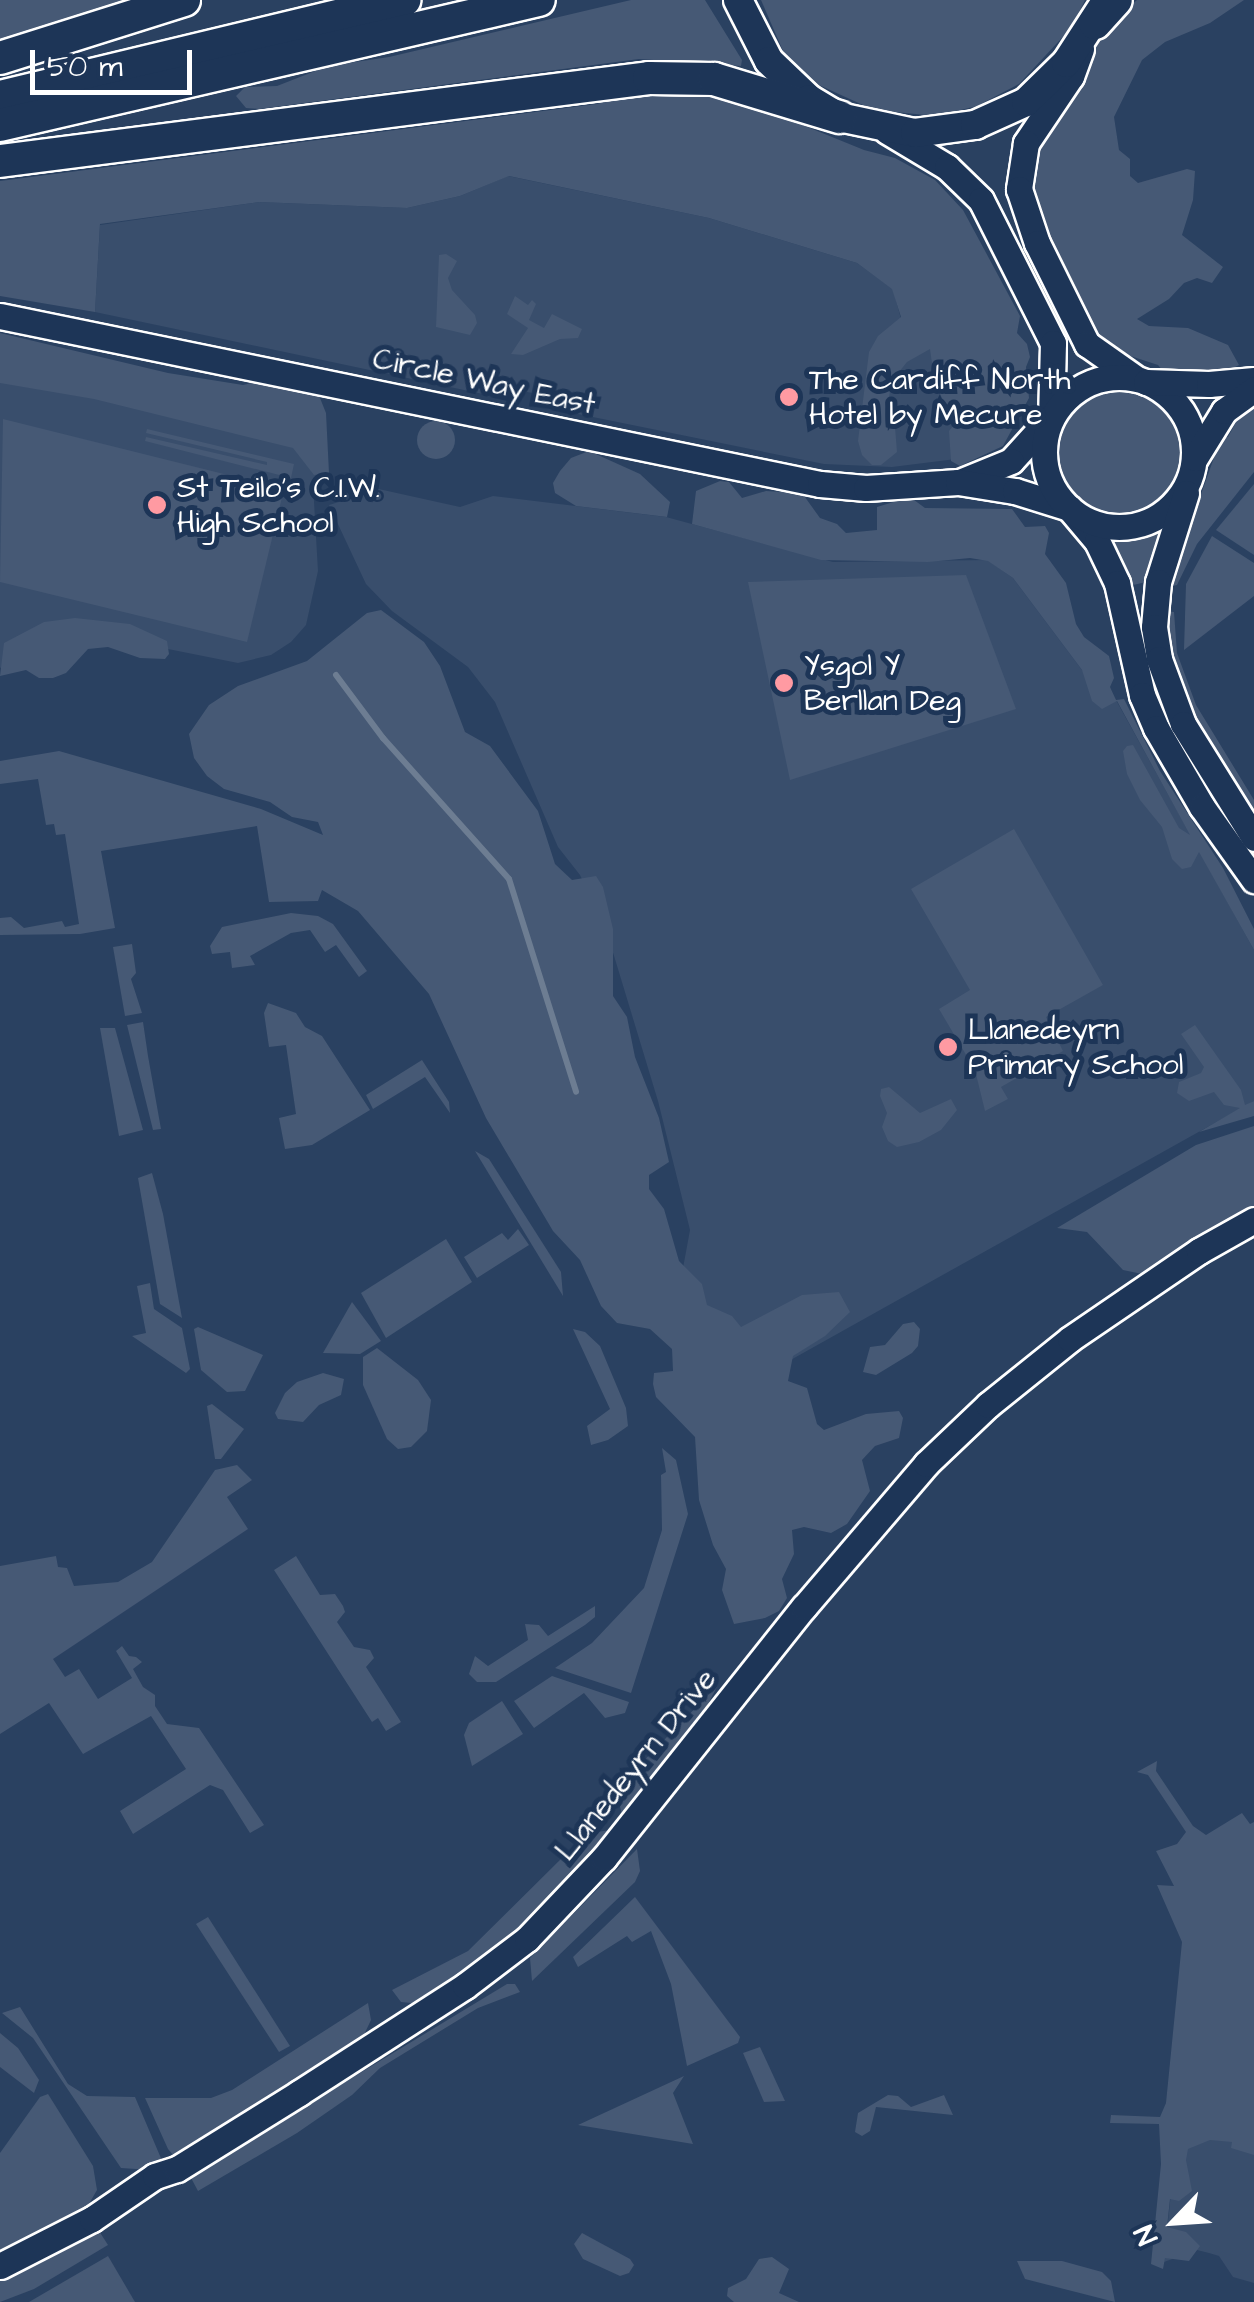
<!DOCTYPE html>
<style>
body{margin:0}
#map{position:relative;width:1254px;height:2302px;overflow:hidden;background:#2a4161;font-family:"Architects Daughter",sans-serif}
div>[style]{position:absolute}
.built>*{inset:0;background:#394e6c}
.green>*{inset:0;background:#465975}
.round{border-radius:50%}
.stream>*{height:6px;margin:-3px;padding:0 3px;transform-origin:3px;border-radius:3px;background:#6d7d92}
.roads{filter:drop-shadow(2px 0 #fff) drop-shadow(-2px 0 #fff) drop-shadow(0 2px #fff) drop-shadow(0 -2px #fff)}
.secondary>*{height:25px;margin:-12.5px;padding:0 12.5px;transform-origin:12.5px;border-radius:12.5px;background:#1d3557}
.secondary>.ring{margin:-12.5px;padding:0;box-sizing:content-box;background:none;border:25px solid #1d3557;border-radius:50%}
.primary>*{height:28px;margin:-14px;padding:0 14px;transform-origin:14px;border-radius:14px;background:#1d3557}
.highway>*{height:32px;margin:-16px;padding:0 16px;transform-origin:16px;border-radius:16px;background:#1d3557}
.dots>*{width:28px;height:28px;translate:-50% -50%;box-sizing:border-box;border:5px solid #1d3557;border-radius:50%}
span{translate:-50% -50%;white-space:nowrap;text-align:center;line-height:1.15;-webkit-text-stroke:10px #1d3557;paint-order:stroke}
.poi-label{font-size:30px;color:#fff}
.left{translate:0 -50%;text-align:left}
.street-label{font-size:30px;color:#fff}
.north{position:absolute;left:1124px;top:2172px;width:100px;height:100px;-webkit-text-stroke:8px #1d3557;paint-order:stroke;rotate:245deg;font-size:28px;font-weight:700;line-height:40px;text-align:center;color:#fff}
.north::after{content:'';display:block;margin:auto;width:35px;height:45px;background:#fff;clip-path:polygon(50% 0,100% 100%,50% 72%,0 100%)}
.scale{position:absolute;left:30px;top:50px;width:162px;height:45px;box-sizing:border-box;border:5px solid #fff;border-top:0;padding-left:12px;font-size:30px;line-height:35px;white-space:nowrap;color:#fff;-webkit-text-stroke:8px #1d3557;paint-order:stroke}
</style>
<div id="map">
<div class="built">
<div style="clip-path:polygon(508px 176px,709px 218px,857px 263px,893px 289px,901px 319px,932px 335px,962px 428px,956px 459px,892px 467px,824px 464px,578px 414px,572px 400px,527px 392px,516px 401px,95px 312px,100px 225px,259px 202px,407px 208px,460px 196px)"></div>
<div style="clip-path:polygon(0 376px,305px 445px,320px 474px,313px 484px,318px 571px,306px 625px,291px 642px,271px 655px,238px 663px,63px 628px,0 668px)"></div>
<div style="clip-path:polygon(356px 484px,460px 507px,493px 496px,666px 517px,833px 562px,988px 560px,1013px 578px,1082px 670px,1116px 700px,1254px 950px,1254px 1101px,744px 1386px,683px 1268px,690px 1230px,658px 1101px,608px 936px,580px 875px,558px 847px,495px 702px,468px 667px,392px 611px,366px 584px,329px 505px,355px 497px)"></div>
<div style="clip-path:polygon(1179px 2112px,1254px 2122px,1254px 2283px,1233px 2277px,1219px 2256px,1209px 2253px,1197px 2250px,1164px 2262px)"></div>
</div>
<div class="green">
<div style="clip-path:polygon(0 0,125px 0,0 41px)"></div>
<div style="clip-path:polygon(631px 0,705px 0,742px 60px,741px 66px,639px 59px,259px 109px,246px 108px,236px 96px,245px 87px,277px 86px,328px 66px,389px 57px)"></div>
<div style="clip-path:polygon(761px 0,1085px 0,1072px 27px,1019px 84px,977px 106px,936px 116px,874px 110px,819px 85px,783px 51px)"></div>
<div style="clip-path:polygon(1137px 0,1244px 0,1210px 23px,1165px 42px,1142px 60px,1114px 117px,1119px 150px,1130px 159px,1130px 176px,1138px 183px,1187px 169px,1195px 171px,1193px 200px,1182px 235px,1223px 267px,1212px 283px,1197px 278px,1184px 283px,1169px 299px,1137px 319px,1149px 326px,1188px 328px,1228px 345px,1239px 365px,1218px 376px,1164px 372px,1158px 365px,1109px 349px,1095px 337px,1030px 203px,1036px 137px,1093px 55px,1099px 33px)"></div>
<div style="clip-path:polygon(649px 91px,699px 93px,758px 107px,864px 150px,895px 158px,935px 180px,963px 210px,1020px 316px,1017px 333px,1027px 344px,1030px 357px,1026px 367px,1029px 398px,1003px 446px,960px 466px,951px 461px,949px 431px,953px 426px,934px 378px,930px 349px,907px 362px,891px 382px,887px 415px,895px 427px,897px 452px,881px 465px,872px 465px,862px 455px,858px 441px,869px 352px,878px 336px,901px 317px,892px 289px,857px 263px,709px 218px,509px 176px,460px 196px,407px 208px,259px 202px,100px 224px,95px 312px,0 296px,0 181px,597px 104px)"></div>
<div style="clip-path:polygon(446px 254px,457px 261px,448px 278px,452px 290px,475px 315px,477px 323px,470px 335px,436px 327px,439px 255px)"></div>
<div style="clip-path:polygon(515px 296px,528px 305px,532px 300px,536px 304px,529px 320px,544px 328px,552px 314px,582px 329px,578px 338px,560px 339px,523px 355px,511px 354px,528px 328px,507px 314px)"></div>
<div style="clip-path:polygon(0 333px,168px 373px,243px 385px,269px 379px,318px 393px,326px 413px,329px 473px,314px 475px,293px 448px,94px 399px,0 383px)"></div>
<div class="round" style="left:1057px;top:389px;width:126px;height:126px"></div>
<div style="clip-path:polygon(1254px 401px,1254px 472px,1197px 544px,1177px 585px,1168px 587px,1221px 438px,1228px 437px,1242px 411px)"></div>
<div style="clip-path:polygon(3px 419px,284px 489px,247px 642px,0 582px)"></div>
<div class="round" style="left:417px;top:421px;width:38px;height:38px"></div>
<div style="clip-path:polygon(147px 429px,294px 464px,291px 478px,145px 441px,146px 437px,267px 465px,267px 462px,146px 433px)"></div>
<div style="clip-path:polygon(589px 451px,640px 474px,670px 502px,667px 517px,576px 506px,555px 493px,553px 483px,560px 471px,571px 458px)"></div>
<div style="clip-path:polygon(720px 481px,729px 482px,742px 498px,766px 491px,802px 493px,820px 518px,837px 524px,846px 533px,877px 530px,877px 507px,910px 497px,925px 508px,1012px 509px,1025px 527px,1045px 526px,1049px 533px,1045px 554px,1066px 583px,1076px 624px,1084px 637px,1109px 656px,1114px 678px,1110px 687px,1116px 700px,1124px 699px,1160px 771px,1223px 868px,1254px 929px,1254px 950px,1199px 852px,1191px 867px,1182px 869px,1172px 859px,1162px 827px,1140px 800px,1127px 774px,1123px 751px,1127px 746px,1133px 745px,1179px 828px,1190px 835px,1117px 701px,1102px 709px,1092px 701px,1082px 670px,1013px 578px,988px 561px,970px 558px,928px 562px,821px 560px,692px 524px,696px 491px)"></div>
<div style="clip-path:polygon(1254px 484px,1254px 555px,1216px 530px)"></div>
<div style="clip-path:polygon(1164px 526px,1146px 582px,1129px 586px,1108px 538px,1133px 538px)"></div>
<div style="clip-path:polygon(1212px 536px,1254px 563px,1254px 596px,1184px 650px,1186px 584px)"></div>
<div style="clip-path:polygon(966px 575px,1016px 709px,790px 780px,748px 582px)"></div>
<div style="clip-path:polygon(381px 610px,424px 642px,440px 666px,465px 732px,490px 746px,538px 811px,555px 864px,572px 880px,596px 876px,603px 887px,613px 929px,613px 996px,627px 1017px,635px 1057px,659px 1118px,669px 1162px,649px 1175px,649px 1189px,664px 1209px,679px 1261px,702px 1284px,707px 1305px,732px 1316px,741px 1327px,802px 1295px,839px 1292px,850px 1312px,825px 1336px,793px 1356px,788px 1381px,807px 1388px,817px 1424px,824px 1430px,866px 1414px,899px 1411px,903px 1418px,899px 1438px,875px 1446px,862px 1460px,870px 1491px,847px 1524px,831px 1533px,804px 1527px,792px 1530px,794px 1554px,782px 1579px,787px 1598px,779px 1611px,765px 1618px,734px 1624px,722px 1590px,726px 1569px,713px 1545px,699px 1500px,695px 1437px,656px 1397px,653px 1384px,654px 1373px,673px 1371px,672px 1349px,650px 1329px,617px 1323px,601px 1306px,580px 1260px,553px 1231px,486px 1118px,429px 994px,358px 911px,322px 890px,318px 901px,269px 902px,257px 826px,101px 851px,115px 928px,80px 934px,0 935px,0 918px,11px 917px,24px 928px,62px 921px,65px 927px,79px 924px,65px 834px,56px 835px,54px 824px,46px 825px,38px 779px,0 784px,0 761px,59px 751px,261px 809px,323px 835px,318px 822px,292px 817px,270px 802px,224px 789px,207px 776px,194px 758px,189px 734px,209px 705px,238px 686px,307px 661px,367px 613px)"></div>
<div style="clip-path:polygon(1165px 611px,1174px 612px,1177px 653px,1196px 705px,1254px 800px,1254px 818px,1197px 726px,1174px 673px)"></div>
<div style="clip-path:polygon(75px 618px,130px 624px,167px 641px,169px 654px,165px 659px,140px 658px,108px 647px,88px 649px,66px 673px,53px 678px,39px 678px,26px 670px,0 676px,4px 643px,44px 622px)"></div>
<div style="clip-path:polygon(1014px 829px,1103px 985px,1046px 1017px,1063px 1051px,1001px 1087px,1008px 1099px,985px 1111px,975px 1070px,939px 1009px,970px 990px,911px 889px)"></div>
<div style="clip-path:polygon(291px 913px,318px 916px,333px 924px,367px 971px,359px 977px,336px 945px,325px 952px,310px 930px,291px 933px,250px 956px,255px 965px,232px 968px,230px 952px,212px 954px,210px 946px,222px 927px)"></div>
<div style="clip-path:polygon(132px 944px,136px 973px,131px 979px,142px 1013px,125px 1016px,113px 947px)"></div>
<div style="clip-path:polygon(268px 1003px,296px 1013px,305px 1027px,322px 1036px,370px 1110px,312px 1145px,285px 1149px,279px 1118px,296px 1114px,286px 1045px,269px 1047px,264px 1013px)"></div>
<div style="clip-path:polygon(143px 1022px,148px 1056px,161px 1129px,153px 1130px,127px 1025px)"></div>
<div style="clip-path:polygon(1195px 1025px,1241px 1090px,1245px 1105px,1254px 1101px,1254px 1116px,1199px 1132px,1240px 1108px,1224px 1105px,1214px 1092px,1189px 1101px,1177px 1093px,1179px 1082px,1201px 1073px,1204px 1067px,1181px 1034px)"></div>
<div style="clip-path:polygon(100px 1028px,115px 1028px,143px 1130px,119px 1136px)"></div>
<div style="clip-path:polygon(422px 1060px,449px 1102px,450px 1113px,425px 1077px,373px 1109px,366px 1095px)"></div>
<div style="clip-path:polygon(889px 1087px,920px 1113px,951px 1099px,957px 1110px,941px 1130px,919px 1142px,897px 1147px,888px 1141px,882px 1127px,887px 1113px,880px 1096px,881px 1089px)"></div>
<div style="clip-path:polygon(1254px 1126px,1254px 1208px,1147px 1275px,1123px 1270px,1087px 1232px,1057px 1228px,1196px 1145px)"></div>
<div style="clip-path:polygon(475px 1151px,489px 1159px,561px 1272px,563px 1296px)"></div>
<div style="clip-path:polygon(152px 1173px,163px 1214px,182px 1318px,160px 1304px,138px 1178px)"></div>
<div style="clip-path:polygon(518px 1229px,529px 1245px,477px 1278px,464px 1257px,502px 1233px,508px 1240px)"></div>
<div style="clip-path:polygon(446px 1239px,472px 1282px,386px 1338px,361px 1293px)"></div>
<div style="clip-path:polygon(150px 1283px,154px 1309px,182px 1328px,190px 1369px,186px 1373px,132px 1336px,146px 1333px,137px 1286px)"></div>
<div style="clip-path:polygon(352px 1302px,381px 1341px,360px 1354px,323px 1353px)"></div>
<div style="clip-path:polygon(914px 1322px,920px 1329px,918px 1346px,912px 1353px,876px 1375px,863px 1372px,870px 1347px,885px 1345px,903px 1324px)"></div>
<div style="clip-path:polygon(198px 1327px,263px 1355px,245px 1391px,227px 1392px,201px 1370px,194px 1329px)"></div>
<div style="clip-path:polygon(573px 1329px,585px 1332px,600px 1346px,626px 1408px,628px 1426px,608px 1440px,591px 1445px,587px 1426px,610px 1409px)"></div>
<div style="clip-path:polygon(377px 1348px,418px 1380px,431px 1400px,427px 1431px,411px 1447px,398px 1449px,387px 1439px,363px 1385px,363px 1357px)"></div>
<div style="clip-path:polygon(323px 1373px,344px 1379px,341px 1395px,319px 1405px,303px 1422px,278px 1419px,275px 1413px,285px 1393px,297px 1382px)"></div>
<div style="clip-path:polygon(212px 1404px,244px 1429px,221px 1459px,215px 1459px,207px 1406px)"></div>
<div style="clip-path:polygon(662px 1448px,676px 1460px,688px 1514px,631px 1693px,555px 1668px,592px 1643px,644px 1588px,662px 1530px,661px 1475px,666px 1472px)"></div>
<div style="clip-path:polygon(237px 1465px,252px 1480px,227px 1497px,248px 1529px,53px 1659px,65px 1677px,79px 1669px,98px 1699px,132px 1678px,116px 1651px,122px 1646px,129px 1656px,136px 1657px,142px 1662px,133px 1669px,143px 1687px,155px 1695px,155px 1706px,167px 1724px,199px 1728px,264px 1825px,250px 1833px,223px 1790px,210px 1785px,133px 1834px,120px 1811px,186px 1769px,151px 1716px,83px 1754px,49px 1703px,0 1734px,0 1566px,56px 1556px,58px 1567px,67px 1568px,74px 1586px,118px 1582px,152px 1562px,215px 1470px)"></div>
<div style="clip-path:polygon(296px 1556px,320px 1595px,335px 1594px,343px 1606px,345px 1612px,337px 1622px,354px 1647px,370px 1650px,374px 1658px,366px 1667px,401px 1722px,386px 1731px,378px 1718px,372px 1722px,274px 1570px)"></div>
<div style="clip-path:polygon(595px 1606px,595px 1617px,585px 1625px,496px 1682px,477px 1682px,469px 1674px,475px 1656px,488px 1666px,528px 1640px,525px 1624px,539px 1625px,548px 1636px)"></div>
<div style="clip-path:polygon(552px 1676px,629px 1702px,625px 1713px,605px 1718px,584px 1693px,534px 1728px,514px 1701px)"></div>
<div style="clip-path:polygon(718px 1685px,692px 1734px,667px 1766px,662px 1763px,657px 1769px,661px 1773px,622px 1815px,616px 1789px)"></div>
<div style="clip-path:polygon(502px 1701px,523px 1734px,472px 1766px,464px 1735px,469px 1723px)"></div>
<div style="clip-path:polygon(1157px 1761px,1156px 1771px,1193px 1826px,1206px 1835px,1242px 1813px,1250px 1824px,1254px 1822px,1254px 2155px,1231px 2148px,1232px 2142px,1210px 2140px,1188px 2149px,1186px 2160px,1192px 2191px,1179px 2201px,1170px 2199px,1167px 2227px,1186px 2232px,1200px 2246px,1189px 2261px,1165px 2258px,1163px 2269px,1151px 2264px,1161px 2164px,1159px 2124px,1110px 2123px,1111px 2115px,1160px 2117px,1166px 2103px,1182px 1942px,1157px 1885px,1174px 1886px,1156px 1851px,1177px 1844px,1186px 1832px,1148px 1775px,1137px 1772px)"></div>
<div style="clip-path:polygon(610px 1830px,590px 1860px,518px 1935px,422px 2004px,401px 2002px,392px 1990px,468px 1951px,570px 1850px,591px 1833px)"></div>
<div style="clip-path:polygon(637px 1849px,640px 1871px,635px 1882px,532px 1981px,530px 1958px)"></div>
<div style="clip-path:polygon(635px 1897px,740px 2037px,738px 2043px,687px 2066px,671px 1984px,651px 1931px,632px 1942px,627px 1936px,578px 1967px,573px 1957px)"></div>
<div style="clip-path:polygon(208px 1917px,290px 2046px,279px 2052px,196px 1924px)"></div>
<div style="clip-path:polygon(507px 1984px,515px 1984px,520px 1992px,478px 2008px,380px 2068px,352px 2095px,297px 2133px,198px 2191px,190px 2176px)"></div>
<div style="clip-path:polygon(368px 2003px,371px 2020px,362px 2039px,174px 2156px,168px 2149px,145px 2098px,211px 2098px,232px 2090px)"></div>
<div style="clip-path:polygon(20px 2007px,68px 2084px,87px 2096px,135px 2097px,163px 2163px,151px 2170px,121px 2168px,33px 2038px,2px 2013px)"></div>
<div style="clip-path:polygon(0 2033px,18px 2048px,39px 2080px,34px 2093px,0 2067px)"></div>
<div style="clip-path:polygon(760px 2047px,785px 2101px,764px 2102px,743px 2053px)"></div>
<div style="clip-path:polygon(684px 2076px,673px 2093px,693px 2144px,578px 2125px)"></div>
<div style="clip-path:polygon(48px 2094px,93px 2166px,97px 2190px,86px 2209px,0 2252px,0 2153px,40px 2097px)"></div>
<div style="clip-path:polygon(888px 2095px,898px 2096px,911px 2107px,944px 2095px,953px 2115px,876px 2107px,870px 2131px,862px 2136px,855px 2132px,858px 2113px)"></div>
<div style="clip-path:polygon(99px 2231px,108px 2245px,34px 2289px,0 2302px,0 2281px)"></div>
<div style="clip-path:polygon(582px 2233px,630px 2259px,634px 2265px,629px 2273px,620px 2276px,583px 2259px,574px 2244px)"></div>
<div style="clip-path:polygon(108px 2256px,135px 2302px,29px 2302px)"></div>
<div style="clip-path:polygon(772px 2257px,789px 2269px,779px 2293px,799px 2302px,734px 2302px,727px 2296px,728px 2288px,746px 2279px,759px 2259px)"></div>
<div style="clip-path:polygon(1017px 2261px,1062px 2261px,1102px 2272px,1111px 2281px,1115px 2302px,1025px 2279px)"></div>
</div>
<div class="stream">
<div style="left:336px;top:675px;width:79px;rotate:53.3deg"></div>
<div style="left:383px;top:738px;width:189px;rotate:48.2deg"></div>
<div style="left:509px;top:879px;width:223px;rotate:72.5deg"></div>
</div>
<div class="roads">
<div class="secondary">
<div style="left:1081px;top:49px;width:29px;rotate:110deg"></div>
<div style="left:1071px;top:76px;width:81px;rotate:123.9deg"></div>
<div style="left:1026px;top:143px;width:47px;rotate:98.7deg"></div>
<div style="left:1019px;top:189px;width:57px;rotate:71.6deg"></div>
<div style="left:1037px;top:243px;width:113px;rotate:63.7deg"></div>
<div style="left:1087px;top:344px;width:57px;rotate:35.1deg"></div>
<div style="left:887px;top:131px;width:70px;rotate:31deg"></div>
<div style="left:947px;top:167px;width:47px;rotate:44.1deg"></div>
<div style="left:981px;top:200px;width:160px;rotate:63.3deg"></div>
<div style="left:1053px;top:343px;width:74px;rotate:91.5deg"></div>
<div style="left:1051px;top:417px;width:59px;rotate:132.3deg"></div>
<div style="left:1011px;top:461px;width:53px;rotate:157.8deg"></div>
<div style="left:0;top:316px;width:837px;rotate:11.58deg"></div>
<div style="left:820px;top:484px;width:46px;rotate:5deg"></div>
<div style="left:866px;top:488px;width:92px;rotate:-3.7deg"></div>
<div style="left:958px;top:482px;width:58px;rotate:9deg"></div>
<div style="left:1015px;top:491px;width:57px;rotate:17.5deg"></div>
<div style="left:1069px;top:508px;width:43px;rotate:49.7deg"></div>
<div style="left:1097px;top:541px;width:47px;rotate:64.5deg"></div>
<div style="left:1117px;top:583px;width:115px;rotate:77.4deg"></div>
<div style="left:1142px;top:695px;width:36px;rotate:67deg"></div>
<div style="left:1156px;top:728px;width:91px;rotate:59.8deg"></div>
<div style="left:1202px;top:807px;width:90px;rotate:54.5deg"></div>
<div class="ring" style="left:1044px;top:377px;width:125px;height:125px"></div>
<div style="left:1146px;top:382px;width:63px;rotate:1.8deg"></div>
<div style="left:1209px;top:384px;width:45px;rotate:-5.1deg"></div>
<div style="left:1195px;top:458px;width:55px;rotate:-58.3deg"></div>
<div style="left:1224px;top:411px;width:37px;rotate:-36deg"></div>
<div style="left:1186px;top:493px;width:93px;rotate:107.5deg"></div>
<div style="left:1158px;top:582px;width:45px;rotate:95.1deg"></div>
<div style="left:1154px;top:627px;width:32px;rotate:81deg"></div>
<div style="left:1159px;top:659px;width:69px;rotate:69.7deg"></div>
<div style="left:1183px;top:724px;width:134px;rotate:58.1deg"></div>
<div style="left:0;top:2266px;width:103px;rotate:-27.1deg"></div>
<div style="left:92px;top:2219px;width:76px;rotate:-34.3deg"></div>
<div style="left:155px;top:2176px;width:23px;rotate:-18deg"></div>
<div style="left:177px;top:2169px;width:144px;rotate:-31.9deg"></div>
<div style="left:299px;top:2093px;width:197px;rotate:-32.8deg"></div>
<div style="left:465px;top:1986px;width:78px;rotate:-37.2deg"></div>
<div style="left:527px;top:1939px;width:112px;rotate:-46.5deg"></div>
<div style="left:604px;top:1858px;width:321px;rotate:-51.5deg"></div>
<div style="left:804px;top:1607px;width:188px;rotate:-49.5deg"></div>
<div style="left:926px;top:1464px;width:86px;rotate:-43.6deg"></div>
<div style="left:988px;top:1405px;width:105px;rotate:-38.8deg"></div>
<div style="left:1070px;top:1339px;width:156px;rotate:-34.3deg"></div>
<div style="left:1199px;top:1251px;width:63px;rotate:-29.4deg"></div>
</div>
<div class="primary">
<div style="left:738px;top:0;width:68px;rotate:63.1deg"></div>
<div style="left:769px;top:61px;width:55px;rotate:43.5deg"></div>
<div style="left:809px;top:99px;width:35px;rotate:31deg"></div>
<div style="left:839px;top:117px;width:78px;rotate:11.9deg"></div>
<div style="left:915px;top:133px;width:61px;rotate:-7.6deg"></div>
<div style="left:975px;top:125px;width:56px;rotate:-24.3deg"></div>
<div style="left:1026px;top:102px;width:56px;rotate:-44.3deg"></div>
<div style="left:1066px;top:63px;width:68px;rotate:-57deg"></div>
</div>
<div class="highway">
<div style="left:1095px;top:23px;width:31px;rotate:-48deg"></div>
<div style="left:0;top:58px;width:193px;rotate:-17.5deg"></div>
<div style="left:0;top:97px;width:416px;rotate:-13.5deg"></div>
<div style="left:0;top:125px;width:553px;rotate:-13.06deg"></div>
<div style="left:0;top:161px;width:654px;rotate:-7.29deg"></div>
<div style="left:649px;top:78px;width:65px;rotate:0.9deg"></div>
<div style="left:714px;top:79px;width:131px;rotate:16.9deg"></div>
</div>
</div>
<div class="dots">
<div style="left:789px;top:397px;background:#ff9aa2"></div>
<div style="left:157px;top:505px;background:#ff9aa2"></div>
<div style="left:784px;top:683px;background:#ff9aa2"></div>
<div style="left:948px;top:1047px;background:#ff9aa2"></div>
</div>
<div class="poi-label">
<span class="left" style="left:809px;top:397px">The Cardiff North<br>Hotel by Mecure</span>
<span class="left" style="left:177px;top:505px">St Teilo's C.I.W.<br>High School</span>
<span class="left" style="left:804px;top:683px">Ysgol Y<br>Berllan Deg</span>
<span class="left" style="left:968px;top:1047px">Llanedeyrn<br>Primary School</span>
</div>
<div class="street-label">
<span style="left:484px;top:382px;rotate:12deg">Circle Way East</span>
<span style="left:636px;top:1765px;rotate:-51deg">Llanedeyrn Drive</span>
</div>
<div class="north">N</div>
<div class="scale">50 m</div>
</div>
